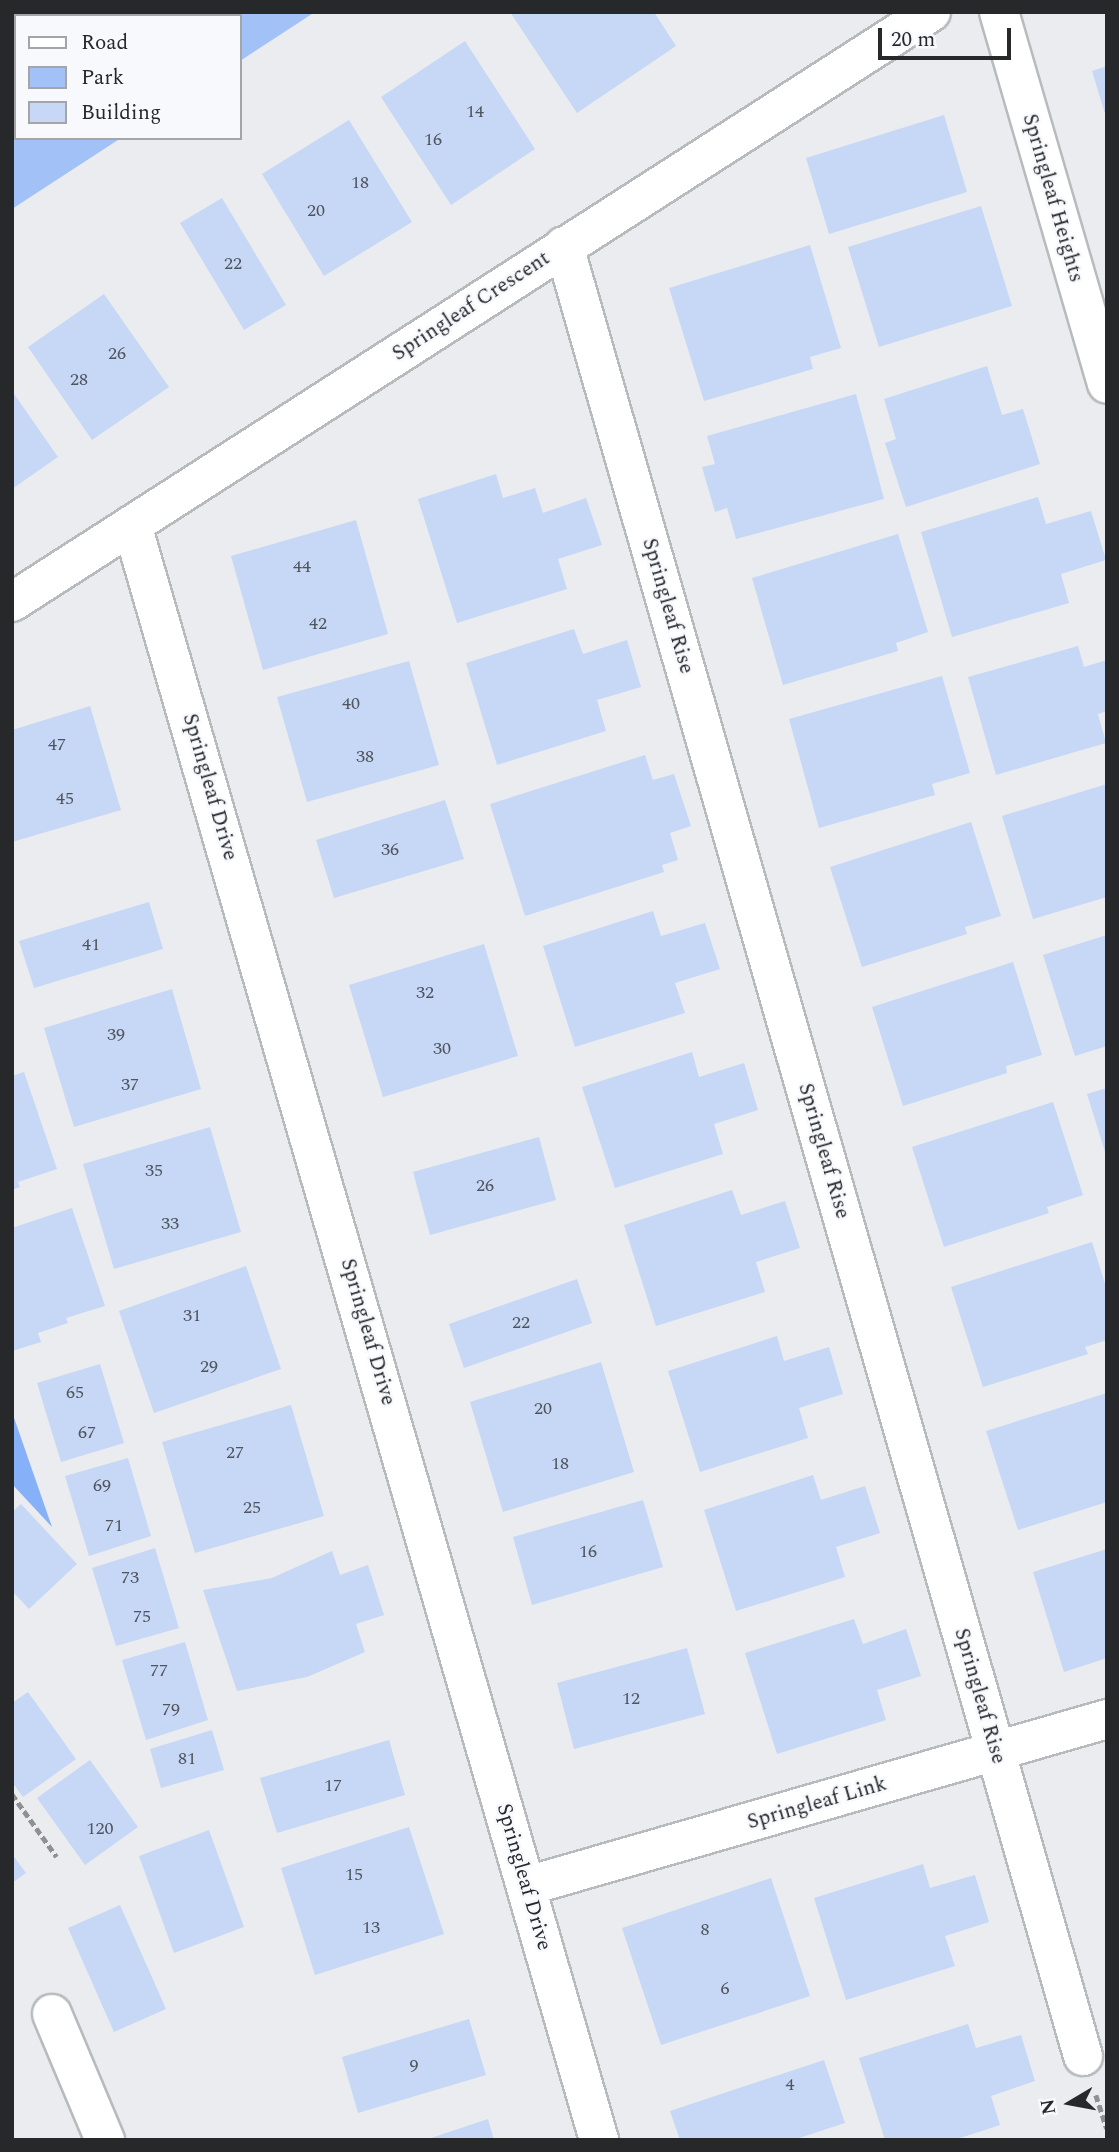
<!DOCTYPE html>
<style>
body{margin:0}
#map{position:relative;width:1119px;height:2152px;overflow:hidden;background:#eaecf0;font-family:Spectral,serif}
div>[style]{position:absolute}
.green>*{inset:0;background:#a2c2f7}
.water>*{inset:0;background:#86b0f7}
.building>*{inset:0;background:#c6d8f5}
.path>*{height:4.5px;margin-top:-2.25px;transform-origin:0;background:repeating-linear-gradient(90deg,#8e9093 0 7px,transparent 0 10.5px)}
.roads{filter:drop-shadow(2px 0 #b8bbbe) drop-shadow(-2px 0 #b8bbbe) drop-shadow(0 2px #b8bbbe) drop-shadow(0 -2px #b8bbbe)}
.minor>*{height:38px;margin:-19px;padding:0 19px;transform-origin:19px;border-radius:19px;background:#fff}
span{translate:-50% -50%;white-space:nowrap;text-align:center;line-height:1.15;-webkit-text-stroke:5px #f7f9fd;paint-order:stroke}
.number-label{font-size:18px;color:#4f545d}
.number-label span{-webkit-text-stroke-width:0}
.street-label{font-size:21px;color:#27282a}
.frame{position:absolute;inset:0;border:14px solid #27282a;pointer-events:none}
.legend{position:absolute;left:14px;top:14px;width:228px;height:126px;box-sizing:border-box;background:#f7f9fd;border:2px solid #a4a5a9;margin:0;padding:9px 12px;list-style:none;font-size:21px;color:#27282a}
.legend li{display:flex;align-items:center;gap:14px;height:35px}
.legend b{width:35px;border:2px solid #a4a5a9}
.north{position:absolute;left:1035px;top:2068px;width:70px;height:70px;-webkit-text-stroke:5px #f7f9fd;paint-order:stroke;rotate:260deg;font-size:19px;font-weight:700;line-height:28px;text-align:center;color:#27282a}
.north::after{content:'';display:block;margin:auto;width:24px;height:32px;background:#27282a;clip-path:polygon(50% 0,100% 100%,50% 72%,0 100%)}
.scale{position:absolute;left:878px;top:28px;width:133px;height:32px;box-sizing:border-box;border:4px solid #27282a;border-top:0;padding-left:9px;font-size:21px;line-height:24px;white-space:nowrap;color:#27282a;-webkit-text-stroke:5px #f7f9fd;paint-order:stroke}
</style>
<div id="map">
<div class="green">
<div style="clip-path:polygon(12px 12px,315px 12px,240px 61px,240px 16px,16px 16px,16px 138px,121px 138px,12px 209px)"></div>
</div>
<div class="water">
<div style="clip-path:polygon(12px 1412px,52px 1527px,12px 1484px)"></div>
</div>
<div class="building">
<div style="clip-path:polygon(510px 12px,654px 12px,676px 46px,577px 113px)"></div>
<div style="clip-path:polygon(465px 41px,535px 149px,451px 205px,381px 97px)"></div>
<div style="clip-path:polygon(1107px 66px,1107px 117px,1106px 117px,1092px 71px)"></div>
<div style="clip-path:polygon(944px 115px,967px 192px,829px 234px,806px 158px)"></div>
<div style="clip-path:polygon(349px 120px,412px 222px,324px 276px,262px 174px)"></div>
<div style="clip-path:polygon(222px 198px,286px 305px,244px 330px,180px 223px)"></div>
<div style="clip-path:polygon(981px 206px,1012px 306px,879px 347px,848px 247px)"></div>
<div style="clip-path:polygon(810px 245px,841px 348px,810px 357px,813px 369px,704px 401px,669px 288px)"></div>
<div style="clip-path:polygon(104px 294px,169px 387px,92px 440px,28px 347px)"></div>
<div style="clip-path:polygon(987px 366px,1002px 415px,1023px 409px,1040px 464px,906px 507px,885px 443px,896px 439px,884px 399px)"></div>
<div style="clip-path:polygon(12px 391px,58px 457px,12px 489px)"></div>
<div style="clip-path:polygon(856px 394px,884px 499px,736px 539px,727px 508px,715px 512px,702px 467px,715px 464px,707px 436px)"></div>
<div style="clip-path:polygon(496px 474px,503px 498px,535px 488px,543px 513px,586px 498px,602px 545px,558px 559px,567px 589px,457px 623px,418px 499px)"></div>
<div style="clip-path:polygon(1038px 497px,1046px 524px,1091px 511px,1106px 560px,1061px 574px,1069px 603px,952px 637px,921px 532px)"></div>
<div style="clip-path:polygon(356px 520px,388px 634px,263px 670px,231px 556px)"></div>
<div style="clip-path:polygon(898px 534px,928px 632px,896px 643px,898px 651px,783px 685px,752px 578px)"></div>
<div style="clip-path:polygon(574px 629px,583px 654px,627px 640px,641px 687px,597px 700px,606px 731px,497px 765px,466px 663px)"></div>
<div style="clip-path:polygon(1078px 646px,1084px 667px,1107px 660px,1107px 711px,1098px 714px,1106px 743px,996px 775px,968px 677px)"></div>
<div style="clip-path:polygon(409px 661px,439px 765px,307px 802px,277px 697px)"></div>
<div style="clip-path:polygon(942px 676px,970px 773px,932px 784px,935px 795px,819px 828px,789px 719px)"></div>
<div style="clip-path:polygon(90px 706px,121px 810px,12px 842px,12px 730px)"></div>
<div style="clip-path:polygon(645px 755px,653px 780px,674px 774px,691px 826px,670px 833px,678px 860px,662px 865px,664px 872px,525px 916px,490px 804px)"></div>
<div style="clip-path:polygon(1107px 784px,1107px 897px,1033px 919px,1002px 816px)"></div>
<div style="clip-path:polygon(445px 800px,464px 859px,334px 898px,316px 840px)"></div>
<div style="clip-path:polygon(971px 822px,1001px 916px,965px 927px,967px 934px,862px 967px,830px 867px)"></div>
<div style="clip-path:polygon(149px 902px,163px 949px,34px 988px,19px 941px)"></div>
<div style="clip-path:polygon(653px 911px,661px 936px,705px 923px,720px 969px,675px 983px,685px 1013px,575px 1047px,543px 946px)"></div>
<div style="clip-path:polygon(1107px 935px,1107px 1046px,1075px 1056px,1043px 955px)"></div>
<div style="clip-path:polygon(484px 944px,518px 1056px,383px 1097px,349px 985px)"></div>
<div style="clip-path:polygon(1013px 962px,1042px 1055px,1006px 1066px,1007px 1073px,903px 1106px,872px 1007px)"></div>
<div style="clip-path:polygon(172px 989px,201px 1089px,74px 1127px,44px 1028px)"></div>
<div style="clip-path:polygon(692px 1052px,699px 1077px,744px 1063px,758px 1110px,714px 1124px,723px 1154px,615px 1188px,582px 1087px)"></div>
<div style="clip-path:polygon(24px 1072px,57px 1169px,18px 1182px,20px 1187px,12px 1190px,12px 1076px)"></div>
<div style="clip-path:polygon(1107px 1088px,1107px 1155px,1106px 1155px,1087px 1094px)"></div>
<div style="clip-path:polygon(1053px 1102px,1083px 1195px,1047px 1207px,1049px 1213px,944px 1247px,912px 1147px)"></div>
<div style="clip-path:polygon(210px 1127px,241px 1232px,114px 1269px,83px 1164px)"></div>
<div style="clip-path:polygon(539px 1137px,556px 1200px,430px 1235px,413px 1172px)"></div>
<div style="clip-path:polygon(732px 1190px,741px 1215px,785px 1201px,800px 1248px,756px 1262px,765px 1292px,656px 1326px,624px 1225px)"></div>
<div style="clip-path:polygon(72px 1208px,105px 1306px,66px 1318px,68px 1323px,38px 1333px,41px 1342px,12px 1351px,12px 1228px)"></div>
<div style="clip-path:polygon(1092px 1242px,1107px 1290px,1107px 1340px,1085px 1347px,1088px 1354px,983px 1387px,951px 1287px)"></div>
<div style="clip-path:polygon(246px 1266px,281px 1369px,154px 1413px,119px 1311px)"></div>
<div style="clip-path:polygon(577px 1279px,592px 1323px,464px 1368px,449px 1324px)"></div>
<div style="clip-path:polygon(777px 1336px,784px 1361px,829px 1347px,843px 1394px,799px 1408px,808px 1438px,700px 1472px,668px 1371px)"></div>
<div style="clip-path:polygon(601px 1362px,634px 1472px,503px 1512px,470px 1402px)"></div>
<div style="clip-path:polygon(100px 1364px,124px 1443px,61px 1462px,37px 1383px)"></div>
<div style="clip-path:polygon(1107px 1393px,1107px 1502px,1018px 1530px,986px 1431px)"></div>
<div style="clip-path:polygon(291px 1405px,324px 1516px,195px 1553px,162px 1442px)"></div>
<div style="clip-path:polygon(128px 1458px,151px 1536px,89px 1556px,65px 1476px)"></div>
<div style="clip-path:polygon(813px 1475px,821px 1500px,865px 1486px,880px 1533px,836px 1547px,845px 1577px,736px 1611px,704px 1510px)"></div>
<div style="clip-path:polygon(643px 1500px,663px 1567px,532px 1605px,513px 1537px)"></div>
<div style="clip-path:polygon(21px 1504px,77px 1564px,29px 1609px,12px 1591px,12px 1512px)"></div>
<div style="clip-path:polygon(155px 1548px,179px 1628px,116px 1646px,92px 1568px)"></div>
<div style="clip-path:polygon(1107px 1549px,1107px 1658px,1064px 1672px,1033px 1572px)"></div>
<div style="clip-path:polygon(332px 1551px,340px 1575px,368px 1565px,384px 1615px,356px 1624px,365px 1652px,307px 1677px,237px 1691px,203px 1590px,272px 1578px)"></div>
<div style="clip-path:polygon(854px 1619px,863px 1644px,906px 1629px,921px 1676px,877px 1690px,886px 1720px,777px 1754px,745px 1653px)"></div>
<div style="clip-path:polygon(185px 1642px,208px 1720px,146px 1740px,122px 1660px)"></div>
<div style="clip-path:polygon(687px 1648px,705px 1714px,574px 1749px,557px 1683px)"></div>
<div style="clip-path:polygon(28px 1692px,76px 1759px,23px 1797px,12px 1782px,12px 1703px)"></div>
<div style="clip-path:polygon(212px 1730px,224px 1770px,161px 1788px,150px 1749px)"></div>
<div style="clip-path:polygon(389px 1740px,405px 1795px,277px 1833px,260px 1778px)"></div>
<div style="clip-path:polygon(90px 1760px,138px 1827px,85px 1865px,37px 1798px)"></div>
<div style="clip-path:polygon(409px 1827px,444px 1934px,315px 1975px,281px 1868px)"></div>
<div style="clip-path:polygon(209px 1830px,244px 1927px,174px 1953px,139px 1856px)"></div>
<div style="clip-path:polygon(12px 1854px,26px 1873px,12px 1883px)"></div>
<div style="clip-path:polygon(923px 1864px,930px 1888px,975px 1875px,989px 1922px,945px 1936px,955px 1966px,846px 2000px,814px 1898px)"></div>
<div style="clip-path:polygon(771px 1878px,810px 1996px,661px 2045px,622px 1928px)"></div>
<div style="clip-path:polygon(120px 1905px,166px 2009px,114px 2032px,68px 1928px)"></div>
<div style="clip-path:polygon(469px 2019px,486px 2075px,358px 2113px,342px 2057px)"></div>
<div style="clip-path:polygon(968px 2024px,976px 2048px,1021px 2035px,1035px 2081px,991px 2096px,1000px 2125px,954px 2140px,885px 2140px,859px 2058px)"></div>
<div style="clip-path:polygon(824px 2060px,845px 2123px,793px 2140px,680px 2140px,670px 2111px)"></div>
<div style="clip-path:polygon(488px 2119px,494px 2140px,428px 2140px,428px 2139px)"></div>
</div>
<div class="path">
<div style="left:12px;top:1794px;width:77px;rotate:54.5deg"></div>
<div style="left:1096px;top:2095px;width:35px;rotate:72deg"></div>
</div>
<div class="roads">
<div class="minor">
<div style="left:999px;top:12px;width:387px;rotate:73.8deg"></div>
<div style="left:564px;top:246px;width:1883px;rotate:74deg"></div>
<div style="left:132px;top:525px;width:1681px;rotate:73.87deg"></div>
<div style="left:12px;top:602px;width:1092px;rotate:-32.7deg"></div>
<div style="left:527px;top:1886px;width:604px;rotate:-16.06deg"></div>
<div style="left:52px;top:2014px;width:137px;rotate:67.2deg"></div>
</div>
</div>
<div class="number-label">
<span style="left:475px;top:112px">14</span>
<span style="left:433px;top:140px">16</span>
<span style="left:360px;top:183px">18</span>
<span style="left:316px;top:211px">20</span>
<span style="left:233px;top:264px">22</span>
<span style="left:117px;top:354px">26</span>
<span style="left:79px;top:380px">28</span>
<span style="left:302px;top:567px">44</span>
<span style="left:318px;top:624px">42</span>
<span style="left:351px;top:704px">40</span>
<span style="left:57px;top:745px">47</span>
<span style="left:365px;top:757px">38</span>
<span style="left:65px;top:799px">45</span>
<span style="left:390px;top:850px">36</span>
<span style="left:91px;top:945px">41</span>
<span style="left:425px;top:993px">32</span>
<span style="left:116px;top:1035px">39</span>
<span style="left:442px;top:1049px">30</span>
<span style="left:130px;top:1085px">37</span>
<span style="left:154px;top:1171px">35</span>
<span style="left:485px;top:1186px">26</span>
<span style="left:170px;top:1224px">33</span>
<span style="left:192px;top:1316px">31</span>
<span style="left:521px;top:1323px">22</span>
<span style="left:209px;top:1367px">29</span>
<span style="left:75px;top:1393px">65</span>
<span style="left:543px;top:1409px">20</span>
<span style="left:87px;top:1433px">67</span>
<span style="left:235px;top:1453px">27</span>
<span style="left:560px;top:1464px">18</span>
<span style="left:102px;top:1486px">69</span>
<span style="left:252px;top:1508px">25</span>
<span style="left:114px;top:1526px">71</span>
<span style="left:588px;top:1552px">16</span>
<span style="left:130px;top:1578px">73</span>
<span style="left:142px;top:1617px">75</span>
<span style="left:159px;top:1671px">77</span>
<span style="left:631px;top:1699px">12</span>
<span style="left:171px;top:1710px">79</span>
<span style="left:187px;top:1759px">81</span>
<span style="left:333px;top:1786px">17</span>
<span style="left:100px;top:1829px">120</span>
<span style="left:354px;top:1875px">15</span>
<span style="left:371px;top:1928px">13</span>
<span style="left:705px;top:1930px">8</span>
<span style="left:725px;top:1989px">6</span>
<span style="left:414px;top:2066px">9</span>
<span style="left:790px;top:2085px">4</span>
</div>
<div class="street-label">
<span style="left:1053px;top:198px;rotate:74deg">Springleaf Heights</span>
<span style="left:471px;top:306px;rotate:-33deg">Springleaf Crescent</span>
<span style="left:668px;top:606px;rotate:74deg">Springleaf Rise</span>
<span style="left:210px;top:787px;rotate:74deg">Springleaf Drive</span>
<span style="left:824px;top:1151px;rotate:74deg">Springleaf Rise</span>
<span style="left:368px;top:1332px;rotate:74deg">Springleaf Drive</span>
<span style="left:980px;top:1696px;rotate:74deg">Springleaf Rise</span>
<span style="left:817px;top:1803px;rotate:-16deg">Springleaf Link</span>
<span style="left:524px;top:1877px;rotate:74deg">Springleaf Drive</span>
</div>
<div class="frame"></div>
<ul class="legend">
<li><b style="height:9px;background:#fff"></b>Road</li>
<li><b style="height:19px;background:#a2c2f7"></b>Park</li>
<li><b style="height:19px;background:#c6d8f5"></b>Building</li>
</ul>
<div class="north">N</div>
<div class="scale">20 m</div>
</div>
